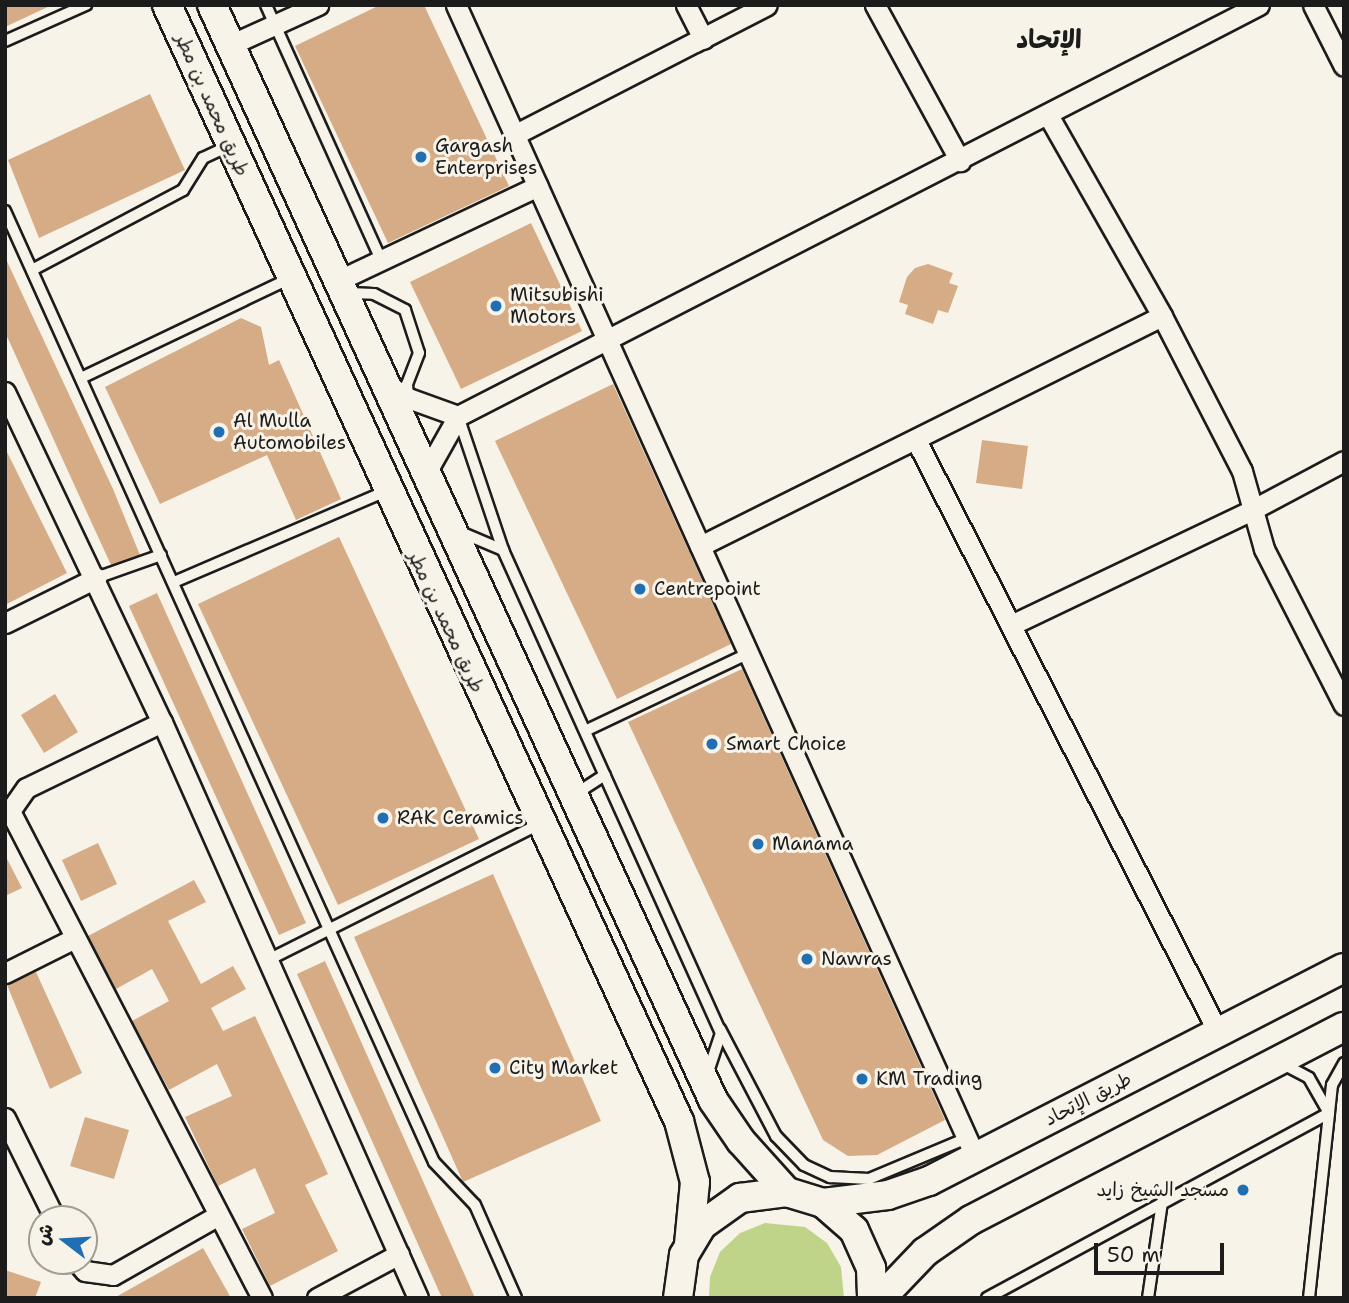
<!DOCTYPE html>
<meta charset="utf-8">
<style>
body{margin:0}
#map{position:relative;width:1349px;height:1303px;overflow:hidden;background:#f7f3e8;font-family:"Shantell Sans","Playpen Sans Arabic",sans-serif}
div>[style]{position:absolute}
.green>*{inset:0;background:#bfd489}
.building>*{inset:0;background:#d6ac87}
.roads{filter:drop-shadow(2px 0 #1c1c1c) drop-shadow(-2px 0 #1c1c1c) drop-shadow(0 2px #1c1c1c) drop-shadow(0 -2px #1c1c1c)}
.lane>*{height:10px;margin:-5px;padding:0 5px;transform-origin:5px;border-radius:5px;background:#f7f3e8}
.street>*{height:19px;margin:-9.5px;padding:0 9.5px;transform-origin:9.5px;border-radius:9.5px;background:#f7f3e8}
.secondary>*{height:28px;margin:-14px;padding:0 14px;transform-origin:14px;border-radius:14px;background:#f7f3e8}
.dots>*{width:19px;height:19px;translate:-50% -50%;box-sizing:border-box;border:4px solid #f7f3e8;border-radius:50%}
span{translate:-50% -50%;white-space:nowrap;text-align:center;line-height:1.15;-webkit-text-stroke:6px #f7f3e8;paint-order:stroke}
.street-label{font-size:19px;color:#1c1c1c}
.poi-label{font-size:19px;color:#1c1c1c}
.left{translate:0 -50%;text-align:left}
.right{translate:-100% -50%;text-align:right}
.district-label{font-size:26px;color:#1c1c1c;font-weight:700}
.frame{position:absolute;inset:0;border:7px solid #1c1c1c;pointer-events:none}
.north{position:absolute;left:28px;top:1205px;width:70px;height:70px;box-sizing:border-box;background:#f7f3e8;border:2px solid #9f9d96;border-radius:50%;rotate:287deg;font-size:19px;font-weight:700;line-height:28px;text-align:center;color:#1c1c1c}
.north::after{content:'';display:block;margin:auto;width:24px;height:32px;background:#1f6fb2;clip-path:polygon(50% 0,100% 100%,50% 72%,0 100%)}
.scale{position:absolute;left:1094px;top:1243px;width:130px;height:32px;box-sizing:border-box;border:4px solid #1c1c1c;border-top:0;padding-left:9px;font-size:21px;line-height:24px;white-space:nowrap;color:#1c1c1c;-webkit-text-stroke:5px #f7f3e8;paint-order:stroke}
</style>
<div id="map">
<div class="green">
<div style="clip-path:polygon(765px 1223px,805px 1227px,827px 1243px,841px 1267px,844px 1298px,709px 1298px,710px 1277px,720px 1252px,740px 1233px)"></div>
</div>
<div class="building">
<div style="clip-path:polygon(5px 5px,52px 5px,5px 27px)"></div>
<div style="clip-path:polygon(380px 5px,424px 5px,509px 186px,388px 243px,295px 46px)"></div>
<div style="clip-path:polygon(150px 94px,185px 170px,39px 238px,8px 160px)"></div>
<div style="clip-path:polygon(531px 223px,582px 331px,461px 389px,410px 282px)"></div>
<div style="clip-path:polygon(5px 257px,113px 489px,140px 555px,111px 565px,72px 480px,5px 332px)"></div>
<div style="clip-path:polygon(928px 264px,953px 273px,949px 283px,958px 286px,948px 313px,938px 310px,933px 324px,905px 314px,908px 305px,899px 302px,907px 277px,915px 268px)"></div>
<div style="clip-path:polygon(241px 318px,261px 327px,269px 365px,279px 360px,341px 499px,296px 520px,267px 455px,160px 504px,105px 387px)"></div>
<div style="clip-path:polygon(613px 384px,731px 644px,617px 699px,495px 441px)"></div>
<div style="clip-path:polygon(982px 440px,1028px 446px,1022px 489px,976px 483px)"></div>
<div style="clip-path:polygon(5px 448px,67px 573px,5px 605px)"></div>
<div style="clip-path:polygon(339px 537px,479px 839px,338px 905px,198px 604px)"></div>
<div style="clip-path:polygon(157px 593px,306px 923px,279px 935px,129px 606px)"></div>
<div style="clip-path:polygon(742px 669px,945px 1120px,877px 1155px,848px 1156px,823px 1140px,628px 722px)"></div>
<div style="clip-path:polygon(55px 694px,78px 732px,44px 753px,21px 715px)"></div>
<div style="clip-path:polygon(98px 843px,117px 884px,81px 901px,62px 860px)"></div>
<div style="clip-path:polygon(5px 855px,22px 888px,5px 896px)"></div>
<div style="clip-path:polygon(493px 874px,601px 1121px,463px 1182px,354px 937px)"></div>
<div style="clip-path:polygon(194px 880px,206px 902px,168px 921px,201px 984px,233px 966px,246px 989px,211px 1008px,223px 1031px,255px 1016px,328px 1174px,305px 1185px,338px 1251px,270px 1286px,242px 1229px,275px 1213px,255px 1168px,218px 1186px,185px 1117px,232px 1096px,217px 1064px,169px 1090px,132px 1021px,169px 1001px,152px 969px,116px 989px,88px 936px)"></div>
<div style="clip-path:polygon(325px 961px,347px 1010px,475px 1298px,442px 1298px,364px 1123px,297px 974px)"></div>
<div style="clip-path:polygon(36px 972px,82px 1073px,50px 1089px,7px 985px)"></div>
<div style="clip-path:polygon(85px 1117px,129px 1130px,114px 1179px,70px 1166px)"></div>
<div style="clip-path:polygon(203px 1248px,231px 1298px,114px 1298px)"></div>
<div style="clip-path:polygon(5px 1270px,41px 1282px,35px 1298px,5px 1298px)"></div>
</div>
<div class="roads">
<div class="lane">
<div style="left:266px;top:5px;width:280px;rotate:65.7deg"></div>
<div style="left:5px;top:41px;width:89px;rotate:-24deg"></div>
<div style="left:5px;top:211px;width:1043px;rotate:65.72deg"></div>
<div style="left:434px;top:1162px;width:59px;rotate:46.4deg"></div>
<div style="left:475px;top:1205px;width:102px;rotate:66.2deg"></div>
<div style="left:32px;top:270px;width:171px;rotate:-27.9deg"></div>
<div style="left:183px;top:190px;width:38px;rotate:-58deg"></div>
<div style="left:203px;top:158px;width:29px;rotate:-25deg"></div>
<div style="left:349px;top:293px;width:25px;rotate:2deg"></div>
<div style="left:374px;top:294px;width:35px;rotate:27deg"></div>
<div style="left:405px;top:310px;width:45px;rotate:72deg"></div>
<div style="left:419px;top:353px;width:33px;rotate:111deg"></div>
<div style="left:407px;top:384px;width:14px;rotate:86deg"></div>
<div style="left:81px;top:378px;width:230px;rotate:-25.5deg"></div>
<div style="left:459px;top:419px;width:138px;rotate:71.4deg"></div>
<div style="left:503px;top:550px;width:530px;rotate:65.71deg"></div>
<div style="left:721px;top:1033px;width:44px;rotate:108.4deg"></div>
<div style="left:458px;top:531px;width:49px;rotate:22.9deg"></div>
<div style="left:96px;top:578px;width:69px;rotate:-19.5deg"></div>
<div style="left:174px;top:582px;width:231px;rotate:-23.2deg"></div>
<div style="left:587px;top:730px;width:179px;rotate:-25.4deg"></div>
<div style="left:577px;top:793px;width:33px;rotate:-33deg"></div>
<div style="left:268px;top:960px;width:303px;rotate:-26.6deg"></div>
<div style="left:720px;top:1029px;width:121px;rotate:62.4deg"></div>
<div style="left:776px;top:1136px;width:40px;rotate:46deg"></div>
<div style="left:804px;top:1165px;width:29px;rotate:25deg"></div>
<div style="left:830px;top:1177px;width:39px;rotate:3deg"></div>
<div style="left:869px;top:1179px;width:106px;rotate:-22.7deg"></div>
<div style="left:1285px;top:1065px;width:27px;rotate:28deg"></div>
<div style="left:1309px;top:1078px;width:40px;rotate:60.3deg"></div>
<div style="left:1329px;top:1113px;width:28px;rotate:-84deg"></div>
<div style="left:1332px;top:1085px;width:25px;rotate:-61deg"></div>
<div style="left:987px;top:1298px;width:389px;rotate:-28.4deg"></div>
<div style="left:1148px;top:1298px;width:97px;rotate:-81.7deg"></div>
<div style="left:1309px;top:1298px;width:186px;rotate:-83.8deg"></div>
</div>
<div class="street">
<div style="left:456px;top:5px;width:1263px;rotate:65.73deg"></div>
<div style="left:686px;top:5px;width:38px;rotate:63deg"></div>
<div style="left:875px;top:5px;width:178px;rotate:61.4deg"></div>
<div style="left:1313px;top:5px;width:68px;rotate:63.1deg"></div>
<div style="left:230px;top:45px;width:97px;rotate:-24.4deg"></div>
<div style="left:1048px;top:115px;width:231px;rotate:60.4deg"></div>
<div style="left:1162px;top:316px;width:174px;rotate:62.7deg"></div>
<div style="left:1242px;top:471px;width:81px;rotate:74.2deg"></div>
<div style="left:1264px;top:549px;width:175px;rotate:62.9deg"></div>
<div style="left:514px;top:135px;width:284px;rotate:-27.2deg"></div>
<div style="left:337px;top:281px;width:222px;rotate:-25.3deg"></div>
<div style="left:386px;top:384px;width:26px;rotate:32deg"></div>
<div style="left:408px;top:398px;width:53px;rotate:19.8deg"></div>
<div style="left:5px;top:392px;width:365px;rotate:64.6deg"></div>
<div style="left:162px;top:722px;width:630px;rotate:66.04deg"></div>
<div style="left:916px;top:440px;width:665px;rotate:62.97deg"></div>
<div style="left:427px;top:471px;width:63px;rotate:-60.6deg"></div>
<div style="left:458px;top:416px;width:900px;rotate:-27.16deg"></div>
<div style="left:700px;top:546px;width:516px;rotate:-26.47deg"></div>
<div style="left:5px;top:623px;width:102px;rotate:-26.3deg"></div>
<div style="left:1011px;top:625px;width:267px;rotate:-25.5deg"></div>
<div style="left:1252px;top:510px;width:104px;rotate:-28deg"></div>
<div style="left:162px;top:722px;width:151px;rotate:154.1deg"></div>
<div style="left:26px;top:788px;width:28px;rotate:125deg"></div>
<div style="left:10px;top:811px;width:548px;rotate:62.64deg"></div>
<div style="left:5px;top:973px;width:76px;rotate:-26.6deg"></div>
<div style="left:5px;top:1118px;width:113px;rotate:63.7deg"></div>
<div style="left:76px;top:1261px;width:13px;rotate:48deg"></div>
<div style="left:85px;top:1271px;width:28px;rotate:8deg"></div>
<div style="left:113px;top:1275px;width:120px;rotate:-29.6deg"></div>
<div style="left:317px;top:1298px;width:93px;rotate:-28.2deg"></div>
</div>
<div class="secondary">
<div style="left:167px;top:5px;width:1228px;rotate:65.36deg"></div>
<div style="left:679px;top:1121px;width:63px;rotate:75.3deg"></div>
<div style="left:695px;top:1182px;width:62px;rotate:95.5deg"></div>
<div style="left:212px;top:5px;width:1204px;rotate:65.41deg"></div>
<div style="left:713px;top:1100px;width:50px;rotate:55.7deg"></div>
<div style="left:741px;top:1141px;width:69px;rotate:48deg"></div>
<div style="left:823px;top:1203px;width:65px;rotate:-7deg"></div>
<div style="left:888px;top:1195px;width:43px;rotate:-18.9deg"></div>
<div style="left:929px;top:1181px;width:466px;rotate:-27.2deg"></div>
<div style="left:678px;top:1298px;width:43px;rotate:-82.1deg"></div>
<div style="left:684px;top:1255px;width:35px;rotate:-59deg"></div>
<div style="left:702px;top:1225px;width:47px;rotate:-35.4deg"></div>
<div style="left:740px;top:1198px;width:47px;rotate:-7.3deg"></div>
<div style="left:787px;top:1192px;width:38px;rotate:17deg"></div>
<div style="left:823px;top:1203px;width:41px;rotate:41.1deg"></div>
<div style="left:854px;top:1230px;width:42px;rotate:65.9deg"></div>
<div style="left:871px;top:1268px;width:30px;rotate:88deg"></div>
<div style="left:881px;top:1298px;width:64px;rotate:-46.3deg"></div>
<div style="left:925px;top:1252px;width:56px;rotate:-34.8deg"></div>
<div style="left:971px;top:1220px;width:420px;rotate:-27.4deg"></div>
</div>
</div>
<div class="dots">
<div style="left:421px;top:157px;background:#1f6fb2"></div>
<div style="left:496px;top:306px;background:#1f6fb2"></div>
<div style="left:219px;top:432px;background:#1f6fb2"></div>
<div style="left:640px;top:589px;background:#1f6fb2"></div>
<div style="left:712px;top:744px;background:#1f6fb2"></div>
<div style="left:383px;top:818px;background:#1f6fb2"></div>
<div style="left:758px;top:844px;background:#1f6fb2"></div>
<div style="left:807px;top:959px;background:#1f6fb2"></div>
<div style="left:495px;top:1068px;background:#1f6fb2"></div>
<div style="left:862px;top:1079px;background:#1f6fb2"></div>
<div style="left:1243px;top:1190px;background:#1f6fb2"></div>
</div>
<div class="street-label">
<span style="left:212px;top:105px;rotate:66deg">طريق محمد بن مطر</span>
<span style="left:446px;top:622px;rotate:65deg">طريق محمد بن مطر</span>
<span style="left:1088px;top:1099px;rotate:-27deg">طريق اﻹتحاد</span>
</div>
<div class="poi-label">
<span class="left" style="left:435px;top:157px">Gargash<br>Enterprises</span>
<span class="left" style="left:510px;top:306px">Mitsubishi<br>Motors</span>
<span class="left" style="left:233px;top:432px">Al Mulla<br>Automobiles</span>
<span class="left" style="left:654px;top:589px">Centrepoint</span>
<span class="left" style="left:726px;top:744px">Smart Choice</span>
<span class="left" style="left:397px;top:818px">RAK Ceramics</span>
<span class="left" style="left:772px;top:844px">Manama</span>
<span class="left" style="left:821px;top:959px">Nawras</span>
<span class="left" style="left:509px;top:1068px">City Market</span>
<span class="left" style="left:876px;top:1079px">KM Trading</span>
<span class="right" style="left:1229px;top:1190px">مسجد الشيخ زايد</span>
</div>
<div class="district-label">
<span style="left:1049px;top:39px">اﻹتحاد</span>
</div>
<div class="frame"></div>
<div class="north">ش</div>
<div class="scale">50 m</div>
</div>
